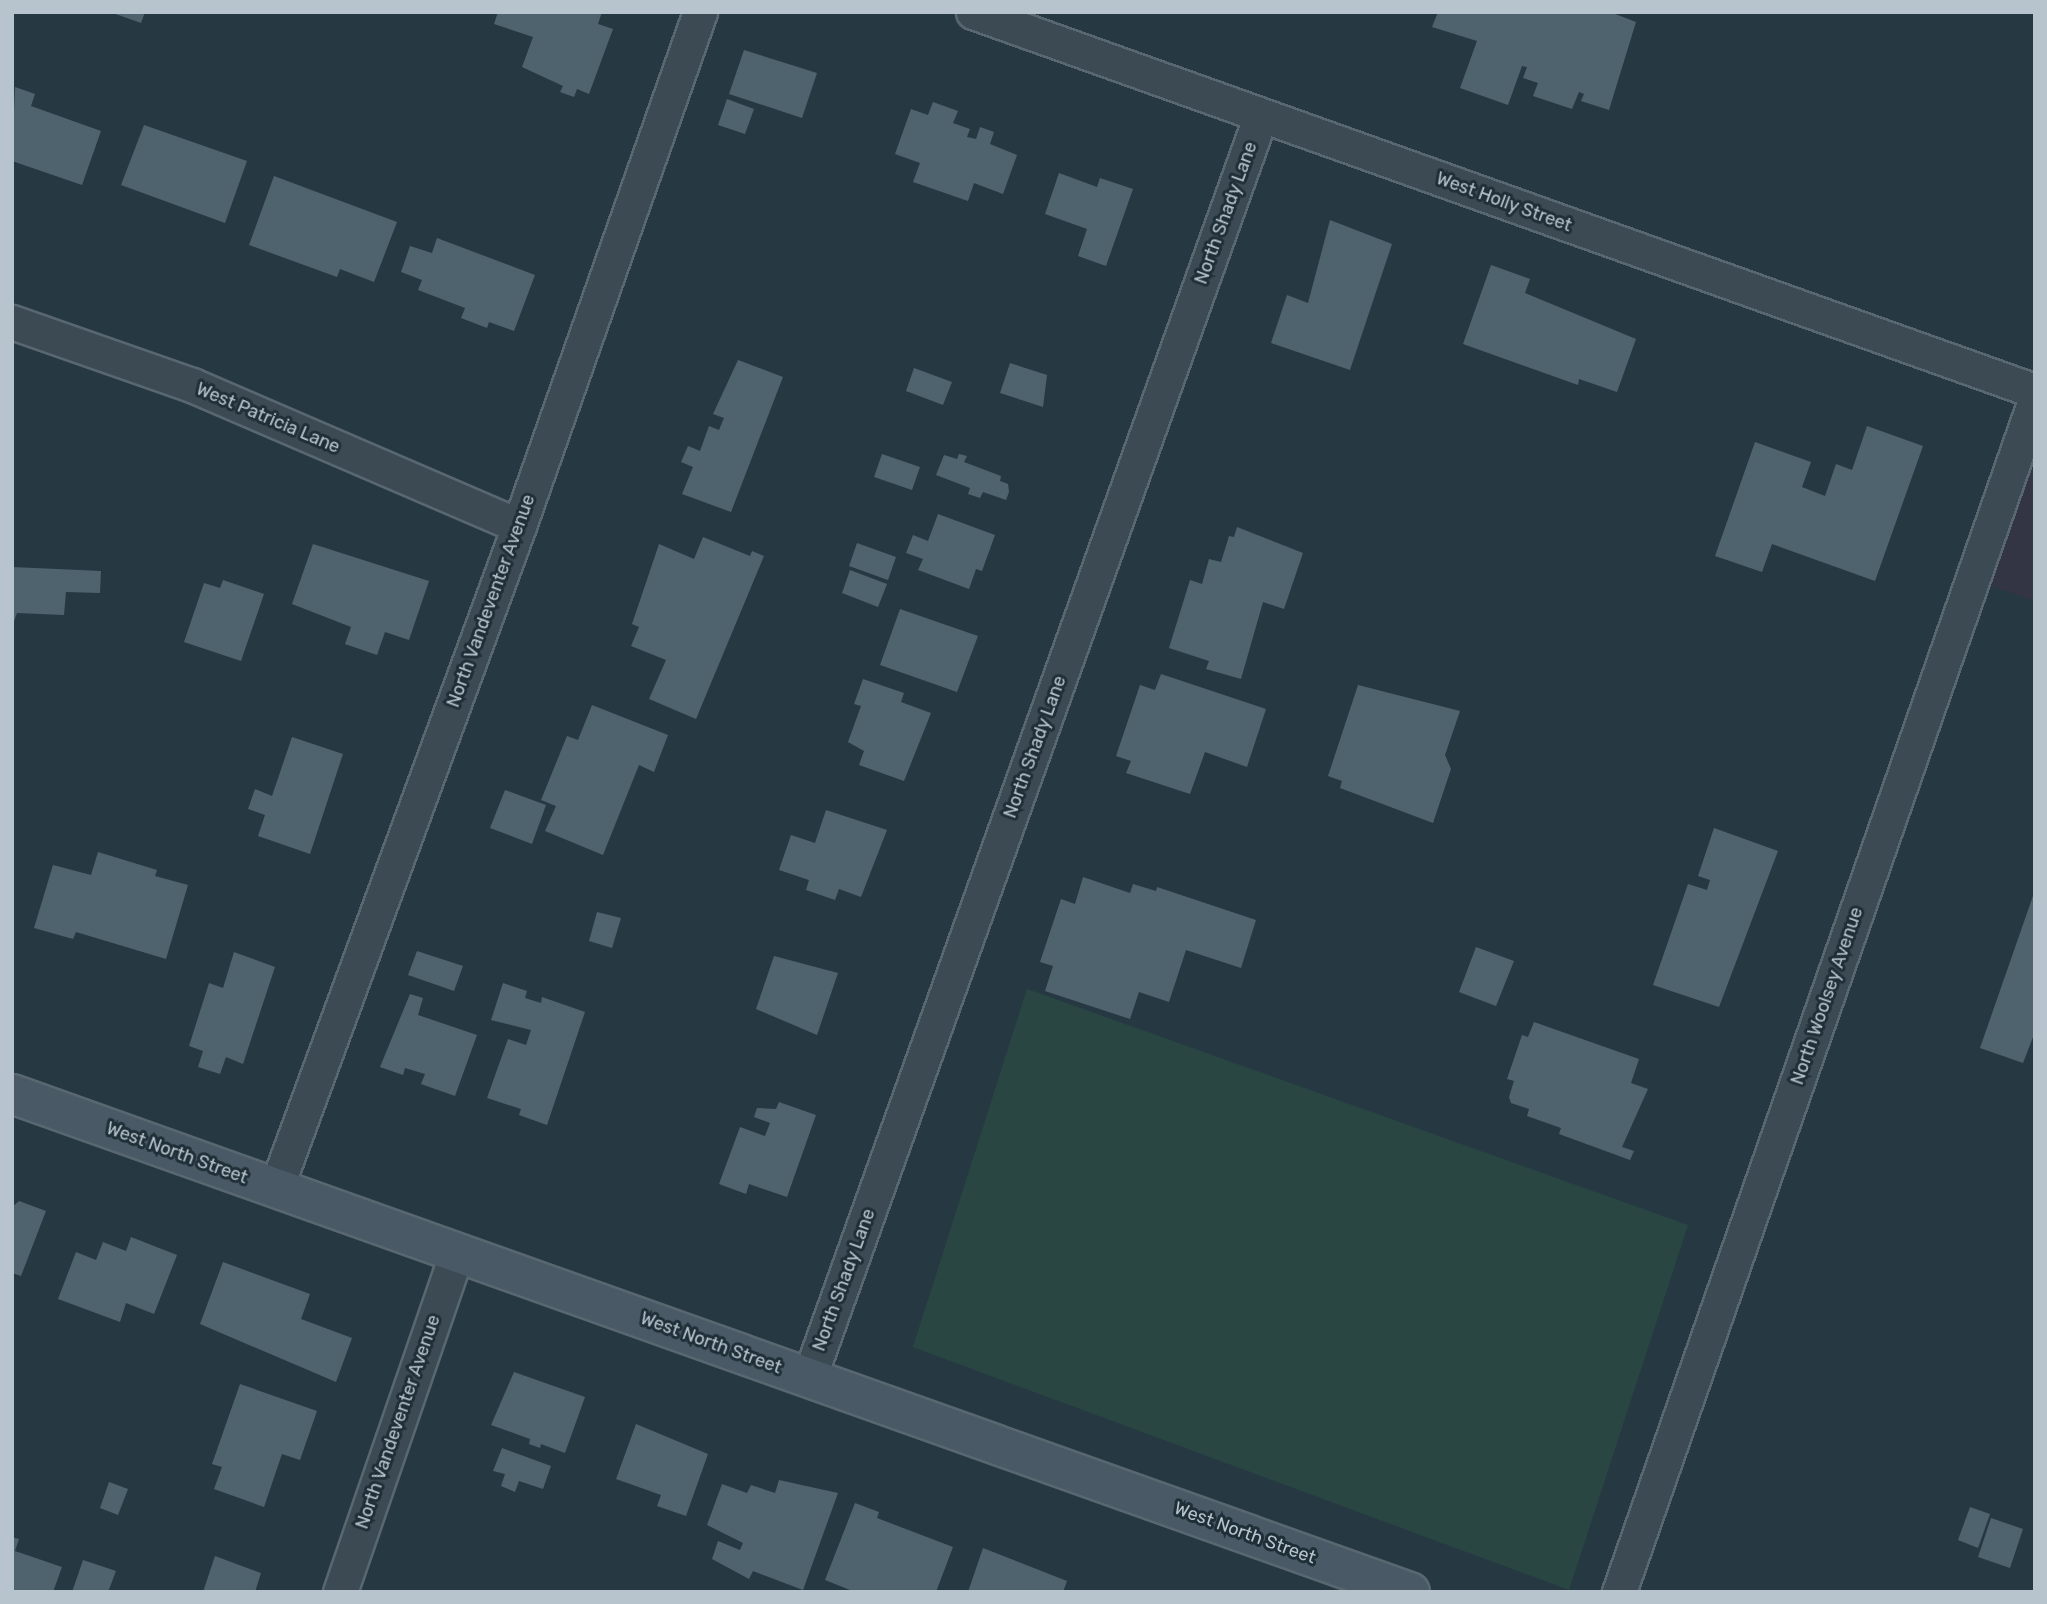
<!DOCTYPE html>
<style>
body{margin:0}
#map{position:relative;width:2047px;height:1604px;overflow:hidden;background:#263943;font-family:Rubik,sans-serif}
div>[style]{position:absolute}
.medical>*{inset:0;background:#333444}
.green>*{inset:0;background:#294643}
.building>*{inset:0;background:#4f636e}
.roads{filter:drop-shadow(2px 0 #596770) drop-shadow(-2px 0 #596770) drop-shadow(0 2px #596770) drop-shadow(0 -2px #596770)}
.minor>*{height:33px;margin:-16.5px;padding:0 16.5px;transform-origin:16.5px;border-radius:16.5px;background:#3b4a53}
.secondary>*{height:38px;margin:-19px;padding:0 19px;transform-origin:19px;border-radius:19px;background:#495a66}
span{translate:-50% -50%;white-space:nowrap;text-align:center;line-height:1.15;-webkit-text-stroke:6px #1f2f38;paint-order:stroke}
.street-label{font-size:18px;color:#b8c4cd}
.frame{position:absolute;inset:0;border:14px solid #b8c4cd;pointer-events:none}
</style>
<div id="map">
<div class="medical">
<div style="clip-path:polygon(2035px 400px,2035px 601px,1972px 579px)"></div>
</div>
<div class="green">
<div style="clip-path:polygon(1027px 989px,1688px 1225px,1569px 1590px,913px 1347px)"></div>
</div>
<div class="building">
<div style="clip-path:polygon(110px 12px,145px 12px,141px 23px)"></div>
<div style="clip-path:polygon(498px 12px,602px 12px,598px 24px,613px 29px,589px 94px,577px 89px,574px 97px,560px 92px,563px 86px,522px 67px,533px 37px,494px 24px)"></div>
<div style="clip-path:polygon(1438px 12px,1610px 12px,1636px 22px,1609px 110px,1581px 101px,1584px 94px,1579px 92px,1572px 109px,1533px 96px,1538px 83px,1523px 78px,1527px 67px,1522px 66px,1508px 105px,1460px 88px,1477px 41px,1432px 27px)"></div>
<div style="clip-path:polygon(744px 50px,817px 73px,802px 118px,729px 94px)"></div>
<div style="clip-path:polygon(15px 87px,35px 94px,31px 106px,101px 131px,82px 185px,12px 161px)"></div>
<div style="clip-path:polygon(727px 99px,754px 109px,745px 134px,718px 125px)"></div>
<div style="clip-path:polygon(933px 102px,958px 111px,953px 123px,970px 129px,967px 137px,976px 139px,980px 127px,994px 132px,990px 144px,1017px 155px,1003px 194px,974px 183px,968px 201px,913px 182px,920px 163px,895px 154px,911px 109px,928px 115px)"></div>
<div style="clip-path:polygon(144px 125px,247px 161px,225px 223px,121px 185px)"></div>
<div style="clip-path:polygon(1059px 173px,1097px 187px,1100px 178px,1133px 189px,1106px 266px,1078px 256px,1087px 229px,1045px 214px)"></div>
<div style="clip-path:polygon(274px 176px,397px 222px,374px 282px,340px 269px,337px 277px,249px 245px)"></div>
<div style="clip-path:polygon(1330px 220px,1392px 244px,1350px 370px,1271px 343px,1287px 295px,1308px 303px)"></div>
<div style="clip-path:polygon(437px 238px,535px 275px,514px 331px,489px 322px,487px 328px,461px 318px,465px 308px,418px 290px,422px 280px,401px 272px,410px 246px,432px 253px)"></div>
<div style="clip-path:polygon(1491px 265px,1530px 279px,1525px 293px,1636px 339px,1617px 392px,1579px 379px,1578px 385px,1463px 344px)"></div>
<div style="clip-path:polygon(738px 360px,783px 377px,731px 512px,682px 494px,693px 467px,681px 462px,688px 446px,700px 451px,709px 426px,719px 430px,724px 418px,713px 414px)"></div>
<div style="clip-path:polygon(1010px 363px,1047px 375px,1043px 407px,1000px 393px)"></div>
<div style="clip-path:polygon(914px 368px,952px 382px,943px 405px,906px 391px)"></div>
<div style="clip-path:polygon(1867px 426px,1923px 446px,1875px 581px,1772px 544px,1762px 572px,1715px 556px,1755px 442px,1811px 462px,1802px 487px,1825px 496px,1836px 464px,1852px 470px)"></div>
<div style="clip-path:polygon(882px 454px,920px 467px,912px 490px,874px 477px)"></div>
<div style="clip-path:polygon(959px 454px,967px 456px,964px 462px,1001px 476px,1000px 481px,1008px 484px,1009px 492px,1006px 500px,983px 492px,980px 498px,968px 494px,970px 488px,936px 475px,944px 455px,957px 459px)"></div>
<div style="clip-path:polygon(938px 514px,995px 535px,982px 571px,976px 569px,969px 589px,918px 570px,923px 559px,906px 553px,913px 535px,928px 541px)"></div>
<div style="clip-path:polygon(1237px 527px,1303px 553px,1284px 609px,1263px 602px,1241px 679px,1206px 669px,1209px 661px,1169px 648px,1190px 580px,1202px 584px,1209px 559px,1221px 562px,1229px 536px,1234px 537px)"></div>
<div style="clip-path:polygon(703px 537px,750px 556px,752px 551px,764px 556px,696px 719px,649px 699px,666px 660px,631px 646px,639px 627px,632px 624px,659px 544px,694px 559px)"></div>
<div style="clip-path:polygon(857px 543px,896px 557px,888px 580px,849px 566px)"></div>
<div style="clip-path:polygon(313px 544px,429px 581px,409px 640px,385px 632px,377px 655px,345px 644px,351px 627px,292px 604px)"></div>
<div style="clip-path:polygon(12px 567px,101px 571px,100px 593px,66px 592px,64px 615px,17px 613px,12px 627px)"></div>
<div style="clip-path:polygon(850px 570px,887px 584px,878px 607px,842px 593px)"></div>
<div style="clip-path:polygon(223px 580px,264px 594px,241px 661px,184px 642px,204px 583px,220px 588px)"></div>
<div style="clip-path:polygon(900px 609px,978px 636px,957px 692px,880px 665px)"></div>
<div style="clip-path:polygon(1161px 674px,1266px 709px,1247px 767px,1205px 752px,1190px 794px,1126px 773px,1131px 761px,1116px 756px,1140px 685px,1155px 690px)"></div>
<div style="clip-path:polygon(863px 679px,904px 693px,901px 702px,931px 713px,904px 781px,859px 765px,864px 751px,848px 742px,861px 706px,854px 704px)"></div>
<div style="clip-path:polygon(1358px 685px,1460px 711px,1445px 755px,1451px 769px,1433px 823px,1340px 788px,1342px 781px,1328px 776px)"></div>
<div style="clip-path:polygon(592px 705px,668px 735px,654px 772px,639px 765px,603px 855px,545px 831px,556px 806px,541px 800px,567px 736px,578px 740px)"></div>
<div style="clip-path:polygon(292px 737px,343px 754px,310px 854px,258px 836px,265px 815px,248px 809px,255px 789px,272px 796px)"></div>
<div style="clip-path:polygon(505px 790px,546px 805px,532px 844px,490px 828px)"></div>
<div style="clip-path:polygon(826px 810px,887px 830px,861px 897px,839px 889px,835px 900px,806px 890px,809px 880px,779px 870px,791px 835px,815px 843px)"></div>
<div style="clip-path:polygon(1714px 828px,1778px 851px,1719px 1007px,1653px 985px,1688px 884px,1707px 890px,1710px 880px,1698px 876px)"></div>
<div style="clip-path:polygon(98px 852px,157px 870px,155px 876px,188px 885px,166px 959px,76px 932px,73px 939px,34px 928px,53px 865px,91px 875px)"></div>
<div style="clip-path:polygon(1083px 877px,1130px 893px,1133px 884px,1156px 891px,1157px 887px,1256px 920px,1241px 968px,1186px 950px,1169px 1002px,1139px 992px,1130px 1019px,1045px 991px,1053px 966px,1040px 962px,1061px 899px,1075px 904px)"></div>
<div style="clip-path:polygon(2034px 893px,2035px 1032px,2023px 1063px,1980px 1048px)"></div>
<div style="clip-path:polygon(597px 912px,621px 918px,612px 948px,589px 941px)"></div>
<div style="clip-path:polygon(1476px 947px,1514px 961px,1496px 1006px,1459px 992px)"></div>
<div style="clip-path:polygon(417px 951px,463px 966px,454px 991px,408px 975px)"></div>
<div style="clip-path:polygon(234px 952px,275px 967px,243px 1064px,226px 1057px,220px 1074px,198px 1067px,203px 1051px,189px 1046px,209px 983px,223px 988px)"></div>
<div style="clip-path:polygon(774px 956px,838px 973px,817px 1035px,756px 1009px)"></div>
<div style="clip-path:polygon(503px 983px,527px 991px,525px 998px,541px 1003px,542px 997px,585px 1012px,547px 1125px,519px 1115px,521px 1109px,487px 1098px,508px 1039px,526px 1045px,531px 1030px,491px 1020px)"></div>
<div style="clip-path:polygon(410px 994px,423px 998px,418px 1015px,477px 1035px,455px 1096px,421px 1084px,425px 1074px,405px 1068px,403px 1075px,380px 1067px)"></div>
<div style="clip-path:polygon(1534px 1022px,1639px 1059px,1631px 1083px,1648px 1089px,1622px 1147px,1634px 1151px,1630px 1160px,1559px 1134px,1561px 1128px,1527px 1116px,1529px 1109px,1511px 1103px,1509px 1097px,1514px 1081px,1507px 1079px,1522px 1035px,1528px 1037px)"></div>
<div style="clip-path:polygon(779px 1102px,816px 1115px,787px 1197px,749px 1184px,746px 1194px,719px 1184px,740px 1127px,765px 1136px,770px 1123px,754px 1117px,757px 1108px,776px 1109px)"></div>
<div style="clip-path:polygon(19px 1201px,46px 1211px,21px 1276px,12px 1273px,12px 1207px)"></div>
<div style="clip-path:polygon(131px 1237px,177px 1255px,154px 1314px,126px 1303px,120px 1322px,58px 1299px,76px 1252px,96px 1260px,103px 1242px,126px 1251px)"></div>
<div style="clip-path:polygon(223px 1262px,310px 1294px,301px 1319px,352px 1338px,336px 1382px,200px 1324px)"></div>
<div style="clip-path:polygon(514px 1372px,585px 1397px,565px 1453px,541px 1444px,540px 1448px,529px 1444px,530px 1439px,491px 1425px)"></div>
<div style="clip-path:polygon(240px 1384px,317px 1411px,300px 1460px,282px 1454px,264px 1507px,214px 1489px,222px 1467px,212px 1464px)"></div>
<div style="clip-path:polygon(636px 1424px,708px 1454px,686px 1516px,657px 1506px,661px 1495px,616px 1479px)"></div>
<div style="clip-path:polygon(502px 1448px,551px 1466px,543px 1489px,519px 1481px,515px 1492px,501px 1486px,505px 1474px,493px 1471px)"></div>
<div style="clip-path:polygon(779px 1480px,838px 1493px,803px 1590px,753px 1571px,749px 1579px,712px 1559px,718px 1541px,740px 1550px,743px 1543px,707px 1525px,722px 1484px,747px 1493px,751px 1485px,775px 1493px)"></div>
<div style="clip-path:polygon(109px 1482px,128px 1489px,118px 1515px,100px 1508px)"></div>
<div style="clip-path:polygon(855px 1503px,879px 1512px,877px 1518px,953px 1547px,936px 1592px,855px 1592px,825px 1580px)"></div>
<div style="clip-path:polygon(1970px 1507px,1990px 1514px,1978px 1548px,1958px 1540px)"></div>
<div style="clip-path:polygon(1991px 1518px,2023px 1529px,2010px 1568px,1978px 1557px)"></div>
<div style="clip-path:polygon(12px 1537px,19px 1539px,15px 1551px,62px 1567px,53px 1592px,12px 1592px)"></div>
<div style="clip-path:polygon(983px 1548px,1067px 1581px,1063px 1592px,968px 1592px)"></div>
<div style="clip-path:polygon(215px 1556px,261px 1573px,255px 1592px,203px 1592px)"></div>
<div style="clip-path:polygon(83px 1560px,116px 1571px,108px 1592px,72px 1592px)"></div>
</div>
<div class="roads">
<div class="minor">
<div style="left:973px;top:12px;width:1128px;rotate:19.64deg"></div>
<div style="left:12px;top:322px;width:191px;rotate:19.3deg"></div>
<div style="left:192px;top:385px;width:356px;rotate:23.3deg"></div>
<div style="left:276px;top:1188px;width:705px;rotate:-69.84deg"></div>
<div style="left:519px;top:526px;width:545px;rotate:-70.6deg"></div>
<div style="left:809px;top:1378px;width:1341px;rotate:-70.31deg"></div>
<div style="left:340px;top:1592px;width:360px;rotate:-71deg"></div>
<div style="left:1619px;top:1592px;width:1263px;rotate:-70.76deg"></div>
</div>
<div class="secondary">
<div style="left:12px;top:1094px;width:1484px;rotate:19.61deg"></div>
</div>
</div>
<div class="street-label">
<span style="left:1504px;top:202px;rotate:20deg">West Holly Street</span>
<span style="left:1226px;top:213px;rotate:-70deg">North Shady Lane</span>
<span style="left:268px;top:418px;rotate:23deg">West Patricia Lane</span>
<span style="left:491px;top:601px;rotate:-70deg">North Vandeventer Avenue</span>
<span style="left:1035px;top:747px;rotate:-70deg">North Shady Lane</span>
<span style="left:1827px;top:996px;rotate:-71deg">North Woolsey Avenue</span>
<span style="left:177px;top:1153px;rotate:20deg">West North Street</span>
<span style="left:844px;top:1280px;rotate:-70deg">North Shady Lane</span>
<span style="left:711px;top:1343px;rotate:20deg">West North Street</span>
<span style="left:398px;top:1422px;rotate:-71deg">North Vandeventer Avenue</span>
<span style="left:1245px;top:1533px;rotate:20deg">West North Street</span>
</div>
<div class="frame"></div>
</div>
